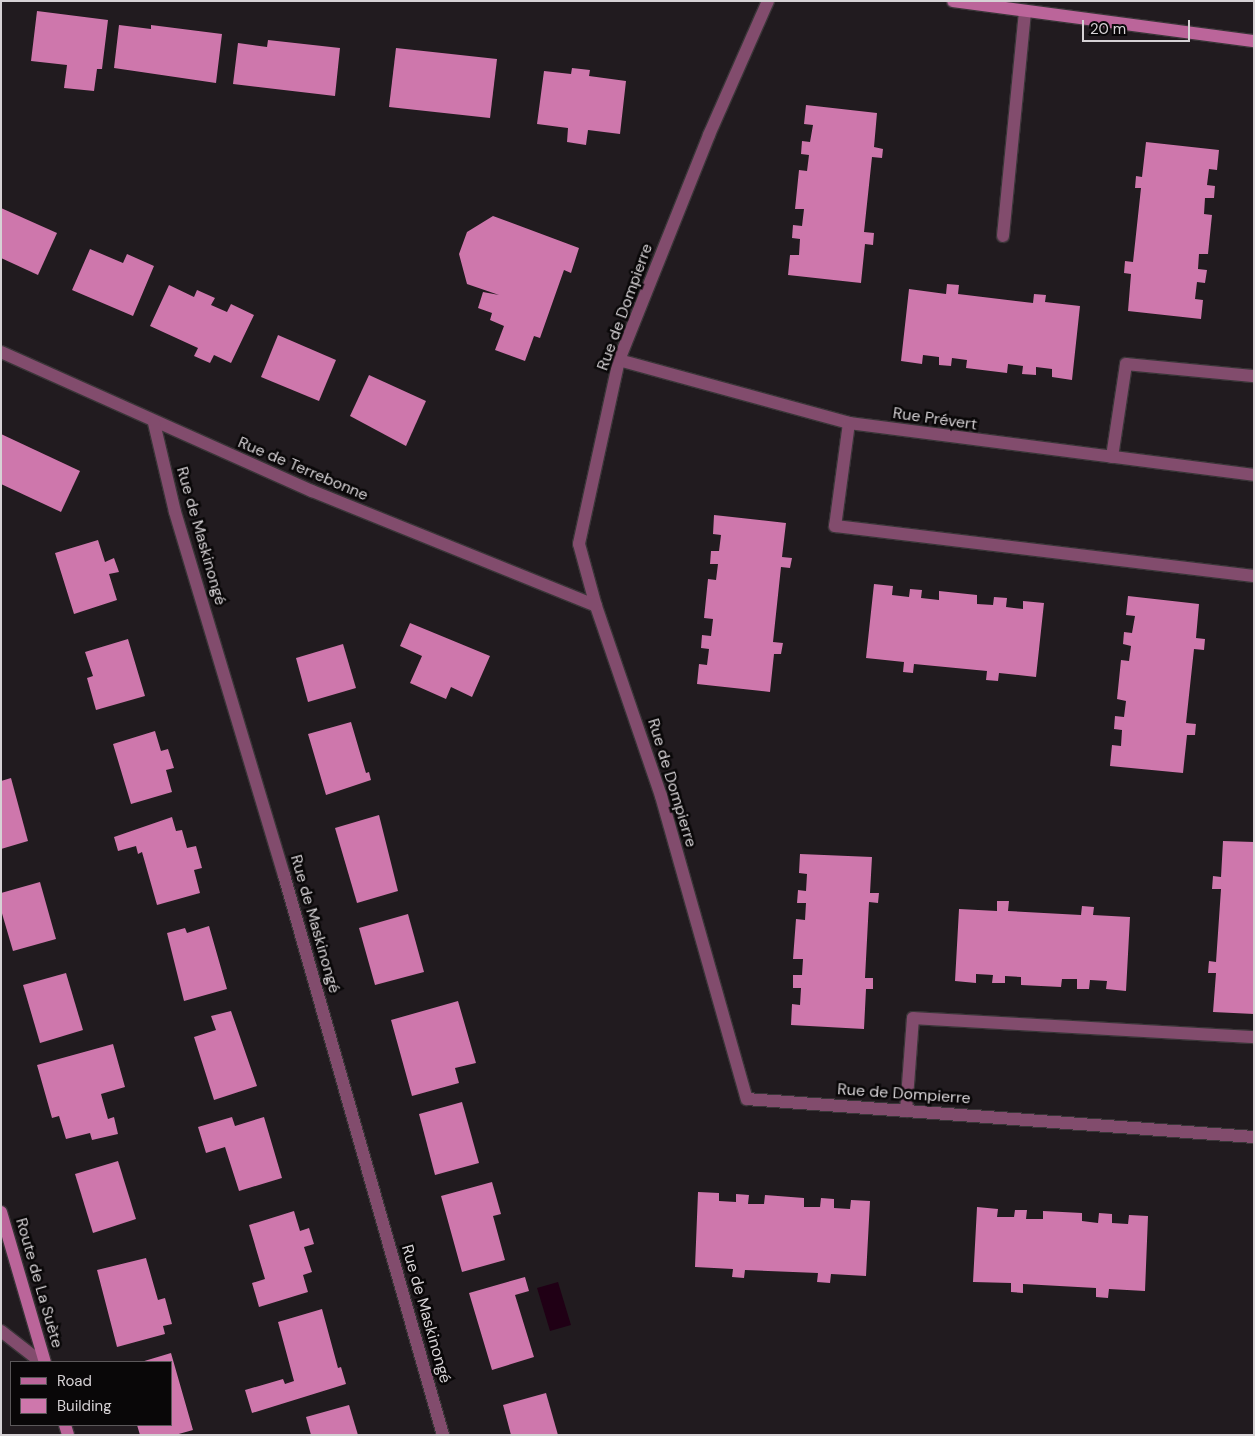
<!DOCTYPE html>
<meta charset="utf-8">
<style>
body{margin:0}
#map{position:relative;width:1255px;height:1436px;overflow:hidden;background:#211b1f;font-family:"DM Sans",sans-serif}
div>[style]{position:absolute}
.water>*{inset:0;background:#200015}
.building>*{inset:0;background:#ce77ac}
.roads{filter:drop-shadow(1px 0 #3a3538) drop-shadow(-1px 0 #3a3538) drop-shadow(0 1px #3a3538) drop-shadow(0 -1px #3a3538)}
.lane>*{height:12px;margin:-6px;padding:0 6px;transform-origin:6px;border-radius:6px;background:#824c6d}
.street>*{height:12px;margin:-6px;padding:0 6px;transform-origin:6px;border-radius:6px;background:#824c6d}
.secondary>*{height:12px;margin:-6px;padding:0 6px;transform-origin:6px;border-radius:6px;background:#bb659a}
span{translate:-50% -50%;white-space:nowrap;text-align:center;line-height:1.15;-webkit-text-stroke:5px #090708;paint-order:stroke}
.street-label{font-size:16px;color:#d6d2d5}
.frame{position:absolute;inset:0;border:2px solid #d6d2d5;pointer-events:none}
.legend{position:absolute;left:10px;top:1361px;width:162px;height:65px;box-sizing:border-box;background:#090708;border:1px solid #5b585a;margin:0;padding:6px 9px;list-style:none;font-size:15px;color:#d6d2d5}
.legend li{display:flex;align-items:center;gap:10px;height:25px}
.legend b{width:25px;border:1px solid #5b585a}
.scale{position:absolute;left:1082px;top:20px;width:108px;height:22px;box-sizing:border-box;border:2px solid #d6d2d5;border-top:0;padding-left:6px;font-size:15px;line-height:18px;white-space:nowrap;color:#d6d2d5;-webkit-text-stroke:4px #090708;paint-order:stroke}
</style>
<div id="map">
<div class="water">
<div style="clip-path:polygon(558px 1282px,571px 1325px,550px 1331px,537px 1288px)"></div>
</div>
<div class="building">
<div style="clip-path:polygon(37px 11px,108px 20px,102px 69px,97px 69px,94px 91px,64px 88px,67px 65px,31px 61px)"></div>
<div style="clip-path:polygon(119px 25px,151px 29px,151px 25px,222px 34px,216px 83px,114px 68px)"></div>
<div style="clip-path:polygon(268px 40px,340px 48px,335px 96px,233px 84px,238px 43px,267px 47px)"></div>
<div style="clip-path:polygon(396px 48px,497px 59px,490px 118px,389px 107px)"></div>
<div style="clip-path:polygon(572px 68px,590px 70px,589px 76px,626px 81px,620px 134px,588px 130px,586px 145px,567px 142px,568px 128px,537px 124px,544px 71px,571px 74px)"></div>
<div style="clip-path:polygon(806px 105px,877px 113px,874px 147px,883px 149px,882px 158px,872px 157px,864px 232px,874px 233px,873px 245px,865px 244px,861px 283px,788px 275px,790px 255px,799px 255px,800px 239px,792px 238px,793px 225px,802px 226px,804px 209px,795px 209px,799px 170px,807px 171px,809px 155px,801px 154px,802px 141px,810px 142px,813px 125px,804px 124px)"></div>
<div style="clip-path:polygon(1146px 142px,1219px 150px,1217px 170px,1209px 169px,1207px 185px,1215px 186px,1214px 198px,1205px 198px,1204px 214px,1212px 215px,1208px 254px,1199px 254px,1198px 269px,1207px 270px,1205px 283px,1197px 282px,1195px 299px,1203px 300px,1201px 319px,1128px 311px,1131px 274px,1124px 273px,1125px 261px,1133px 262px,1141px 188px,1135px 188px,1136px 176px,1142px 177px)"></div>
<div style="clip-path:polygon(1px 208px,57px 233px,38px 275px,1px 258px)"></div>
<div style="clip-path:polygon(493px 216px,579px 248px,571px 273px,564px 270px,540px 338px,534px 336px,525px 361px,495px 350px,504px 326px,490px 320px,492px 313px,478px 308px,483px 292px,499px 295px,467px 284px,459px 254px,467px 232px)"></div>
<div style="clip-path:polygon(90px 249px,123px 263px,127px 254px,154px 266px,133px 316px,72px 290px)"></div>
<div style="clip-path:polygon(947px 284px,959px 285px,958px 294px,1033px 303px,1034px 294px,1046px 295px,1045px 302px,1080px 306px,1072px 380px,1052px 377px,1052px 369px,1036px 367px,1036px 375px,1022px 374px,1023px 366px,1008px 364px,1007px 373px,966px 368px,967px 360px,952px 358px,951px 366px,939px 365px,939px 357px,923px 355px,922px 364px,901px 361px,909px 289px,946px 294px)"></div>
<div style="clip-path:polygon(169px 285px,194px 297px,197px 290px,215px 298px,211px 305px,227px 312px,231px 304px,254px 315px,231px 363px,214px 355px,210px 363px,194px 356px,198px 348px,150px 326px)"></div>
<div style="clip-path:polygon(278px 335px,336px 360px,319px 401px,261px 377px)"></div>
<div style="clip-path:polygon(369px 375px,426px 401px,406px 446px,350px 416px)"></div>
<div style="clip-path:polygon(1px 434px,80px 471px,61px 512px,1px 484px)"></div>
<div style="clip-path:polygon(714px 515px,786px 523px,782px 557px,792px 558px,790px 568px,781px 567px,773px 642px,783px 643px,781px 654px,774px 654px,770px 692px,697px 684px,699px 664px,707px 665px,709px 649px,701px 648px,702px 635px,711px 636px,713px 619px,704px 618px,708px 579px,716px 580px,718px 564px,710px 564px,711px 551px,719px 551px,721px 535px,713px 534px)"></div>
<div style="clip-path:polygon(98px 540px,105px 562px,114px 558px,119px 572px,109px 574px,117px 600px,74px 614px,55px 553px)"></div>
<div style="clip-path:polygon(874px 584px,893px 586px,892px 595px,909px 597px,910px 589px,922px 590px,921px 598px,939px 600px,939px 591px,977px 595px,977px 604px,993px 605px,994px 597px,1007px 598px,1006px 607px,1023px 609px,1023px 601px,1044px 603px,1036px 677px,999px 673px,998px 681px,986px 680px,987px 671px,914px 664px,913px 673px,903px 672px,904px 662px,866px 658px)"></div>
<div style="clip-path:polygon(1128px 596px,1199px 604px,1196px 638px,1205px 639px,1204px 650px,1194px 649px,1186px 723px,1196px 724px,1195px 735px,1187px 735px,1183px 773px,1110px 766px,1112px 745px,1121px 746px,1122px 730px,1114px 729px,1115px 716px,1124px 717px,1126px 701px,1117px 699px,1121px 660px,1129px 661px,1131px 646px,1123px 644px,1124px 632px,1132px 633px,1135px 616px,1126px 615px)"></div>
<div style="clip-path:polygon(410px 623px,490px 656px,472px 697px,451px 687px,446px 699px,410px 683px,422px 656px,400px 646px)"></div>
<div style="clip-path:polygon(128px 639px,145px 696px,96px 710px,87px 678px,93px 676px,85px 652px)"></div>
<div style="clip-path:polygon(343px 644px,356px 688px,308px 702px,296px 658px)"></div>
<div style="clip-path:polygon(351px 722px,366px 773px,369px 772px,371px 780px,326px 795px,308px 734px)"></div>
<div style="clip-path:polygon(155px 731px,161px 751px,168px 749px,174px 768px,166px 770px,172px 792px,131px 804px,113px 744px)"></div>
<div style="clip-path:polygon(11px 778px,28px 841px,1px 849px,1px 781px)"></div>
<div style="clip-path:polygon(379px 815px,398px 891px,357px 903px,335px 828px)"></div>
<div style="clip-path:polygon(172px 817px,176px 831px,182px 830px,187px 848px,196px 846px,202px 868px,194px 870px,200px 893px,157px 905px,142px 852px,138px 854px,136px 846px,118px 851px,114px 837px)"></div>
<div style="clip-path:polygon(1223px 841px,1254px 842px,1254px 1014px,1213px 1012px,1216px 973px,1208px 973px,1209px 961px,1216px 962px,1221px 889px,1212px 889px,1213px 876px,1221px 877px)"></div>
<div style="clip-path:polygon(800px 854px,872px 857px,870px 893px,879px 893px,878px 903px,869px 902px,865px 978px,873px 978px,873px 989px,866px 989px,864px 1029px,791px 1025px,792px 1004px,800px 1005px,801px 988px,793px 988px,793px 975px,802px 975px,803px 959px,793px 959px,796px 919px,805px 920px,806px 903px,797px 903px,798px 890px,806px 891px,807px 874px,799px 873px)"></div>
<div style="clip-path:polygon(40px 882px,56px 939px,13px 951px,1px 910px,1px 893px)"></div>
<div style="clip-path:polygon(997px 901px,1009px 901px,1008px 911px,1081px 915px,1082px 906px,1094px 907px,1093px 915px,1130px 917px,1126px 991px,1106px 989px,1107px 981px,1090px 980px,1089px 989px,1077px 989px,1077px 979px,1062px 979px,1061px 987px,1021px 985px,1021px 977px,1005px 976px,1005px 983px,992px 983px,993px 975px,976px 974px,976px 983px,955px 981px,959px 909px,997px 911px)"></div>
<div style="clip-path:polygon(408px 914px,424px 972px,375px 985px,359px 928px)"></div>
<div style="clip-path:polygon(209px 926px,227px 989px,184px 1001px,167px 933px,185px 928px,187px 933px)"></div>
<div style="clip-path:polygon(66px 973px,83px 1030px,40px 1043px,23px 985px)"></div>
<div style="clip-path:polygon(458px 1001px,476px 1063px,455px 1068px,459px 1083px,412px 1096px,391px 1020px)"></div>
<div style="clip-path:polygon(231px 1011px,257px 1086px,214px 1100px,194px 1037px,216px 1030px,211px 1016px)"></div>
<div style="clip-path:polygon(113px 1044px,125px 1087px,101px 1094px,108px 1119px,114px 1117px,118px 1134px,92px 1140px,90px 1133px,66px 1139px,59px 1116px,52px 1118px,37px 1065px)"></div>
<div style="clip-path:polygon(462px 1102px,479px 1163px,435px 1175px,419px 1114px)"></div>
<div style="clip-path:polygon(232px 1117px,235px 1126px,264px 1117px,282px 1178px,239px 1191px,225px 1147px,206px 1153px,198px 1127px)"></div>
<div style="clip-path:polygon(118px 1161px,136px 1219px,93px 1233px,75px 1174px)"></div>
<div style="clip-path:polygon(492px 1182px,501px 1214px,493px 1216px,505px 1260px,462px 1272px,441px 1196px)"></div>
<div style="clip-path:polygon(698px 1192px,719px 1193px,719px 1201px,736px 1202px,736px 1194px,749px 1195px,748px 1204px,764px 1204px,765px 1195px,804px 1198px,804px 1207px,820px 1207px,821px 1198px,834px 1199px,834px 1208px,850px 1209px,851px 1200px,870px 1201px,866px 1276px,831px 1274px,830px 1283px,817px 1282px,818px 1273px,745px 1270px,744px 1278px,732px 1277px,733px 1269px,695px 1267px)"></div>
<div style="clip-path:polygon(977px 1207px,998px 1209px,997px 1217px,1014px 1217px,1015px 1210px,1027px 1210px,1026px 1219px,1043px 1219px,1043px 1211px,1082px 1213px,1082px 1221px,1098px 1223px,1099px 1213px,1112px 1214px,1112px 1223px,1128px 1224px,1129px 1215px,1148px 1216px,1145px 1291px,1109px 1289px,1108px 1298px,1096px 1297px,1096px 1288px,1023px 1284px,1023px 1293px,1011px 1292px,1011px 1283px,973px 1282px)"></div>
<div style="clip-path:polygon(294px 1211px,300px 1231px,309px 1228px,314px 1244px,304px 1247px,312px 1272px,303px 1275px,308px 1292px,259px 1307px,252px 1283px,265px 1279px,249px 1225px)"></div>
<div style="clip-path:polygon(146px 1258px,158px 1300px,165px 1298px,172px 1324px,163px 1326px,165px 1334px,117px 1347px,97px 1270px)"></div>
<div style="clip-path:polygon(525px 1277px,529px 1291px,515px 1295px,534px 1357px,492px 1370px,469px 1293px)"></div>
<div style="clip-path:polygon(322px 1309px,338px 1368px,341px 1367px,346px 1384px,252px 1413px,245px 1390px,283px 1379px,285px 1384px,294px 1381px,278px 1322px)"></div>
<div style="clip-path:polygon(171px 1353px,193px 1430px,175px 1435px,140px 1435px,137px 1425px,171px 1425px,171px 1362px,141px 1362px)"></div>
<div style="clip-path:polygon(546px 1393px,558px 1435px,511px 1435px,503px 1405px)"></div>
<div style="clip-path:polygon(349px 1405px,358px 1435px,311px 1435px,306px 1417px)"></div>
</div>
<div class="roads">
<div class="lane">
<div style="left:1003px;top:236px;width:226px;rotate:-84.4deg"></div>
<div style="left:849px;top:423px;width:104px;rotate:97.7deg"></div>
<div style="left:835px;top:526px;width:422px;rotate:6.8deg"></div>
<div style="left:1112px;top:457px;width:94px;rotate:-81.4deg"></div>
<div style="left:1126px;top:364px;width:129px;rotate:5.4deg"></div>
<div style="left:906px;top:1111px;width:93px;rotate:-85.7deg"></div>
<div style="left:913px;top:1018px;width:342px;rotate:3.2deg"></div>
</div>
<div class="street">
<div style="left:768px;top:1px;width:146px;rotate:113.8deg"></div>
<div style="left:709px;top:135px;width:242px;rotate:111.8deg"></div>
<div style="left:619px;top:360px;width:188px;rotate:102.3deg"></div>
<div style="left:579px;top:544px;width:64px;rotate:74.7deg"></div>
<div style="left:596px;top:606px;width:201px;rotate:71.1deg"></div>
<div style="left:661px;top:796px;width:315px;rotate:74.2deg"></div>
<div style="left:747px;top:1099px;width:508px;rotate:4.29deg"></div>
<div style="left:1px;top:352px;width:341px;rotate:24.1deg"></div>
<div style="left:312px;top:491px;width:306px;rotate:22deg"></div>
<div style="left:619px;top:360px;width:238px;rotate:15.3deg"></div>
<div style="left:849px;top:423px;width:408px;rotate:7.3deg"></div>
<div style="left:154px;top:423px;width:91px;rotate:76.7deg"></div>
<div style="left:175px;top:512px;width:379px;rotate:73.3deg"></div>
<div style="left:284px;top:875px;width:582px;rotate:74.15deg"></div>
<div style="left:1px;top:1331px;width:51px;rotate:37.8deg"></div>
</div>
<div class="secondary">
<div style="left:953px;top:1px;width:304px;rotate:7.6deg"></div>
<div style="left:1px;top:1212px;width:156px;rotate:73.7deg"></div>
<div style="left:65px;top:1425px;width:10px;rotate:73deg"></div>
</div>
</div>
<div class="street-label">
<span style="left:625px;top:307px;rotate:-70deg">Rue de Dompierre</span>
<span style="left:935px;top:419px;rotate:8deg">Rue Prévert</span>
<span style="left:303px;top:469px;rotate:23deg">Rue de Terrebonne</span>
<span style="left:201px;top:536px;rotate:74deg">Rue de Maskinongé</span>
<span style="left:672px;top:783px;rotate:73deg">Rue de Dompierre</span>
<span style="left:315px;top:924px;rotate:74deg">Rue de Maskinongé</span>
<span style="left:904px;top:1094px;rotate:4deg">Rue de Dompierre</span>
<span style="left:39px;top:1283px;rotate:74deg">Route de La Suète</span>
<span style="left:426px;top:1314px;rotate:74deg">Rue de Maskinongé</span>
</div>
<div class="frame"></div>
<ul class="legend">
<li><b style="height:6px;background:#bb659a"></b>Road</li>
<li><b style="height:14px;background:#ce77ac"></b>Building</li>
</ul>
<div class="scale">20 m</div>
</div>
